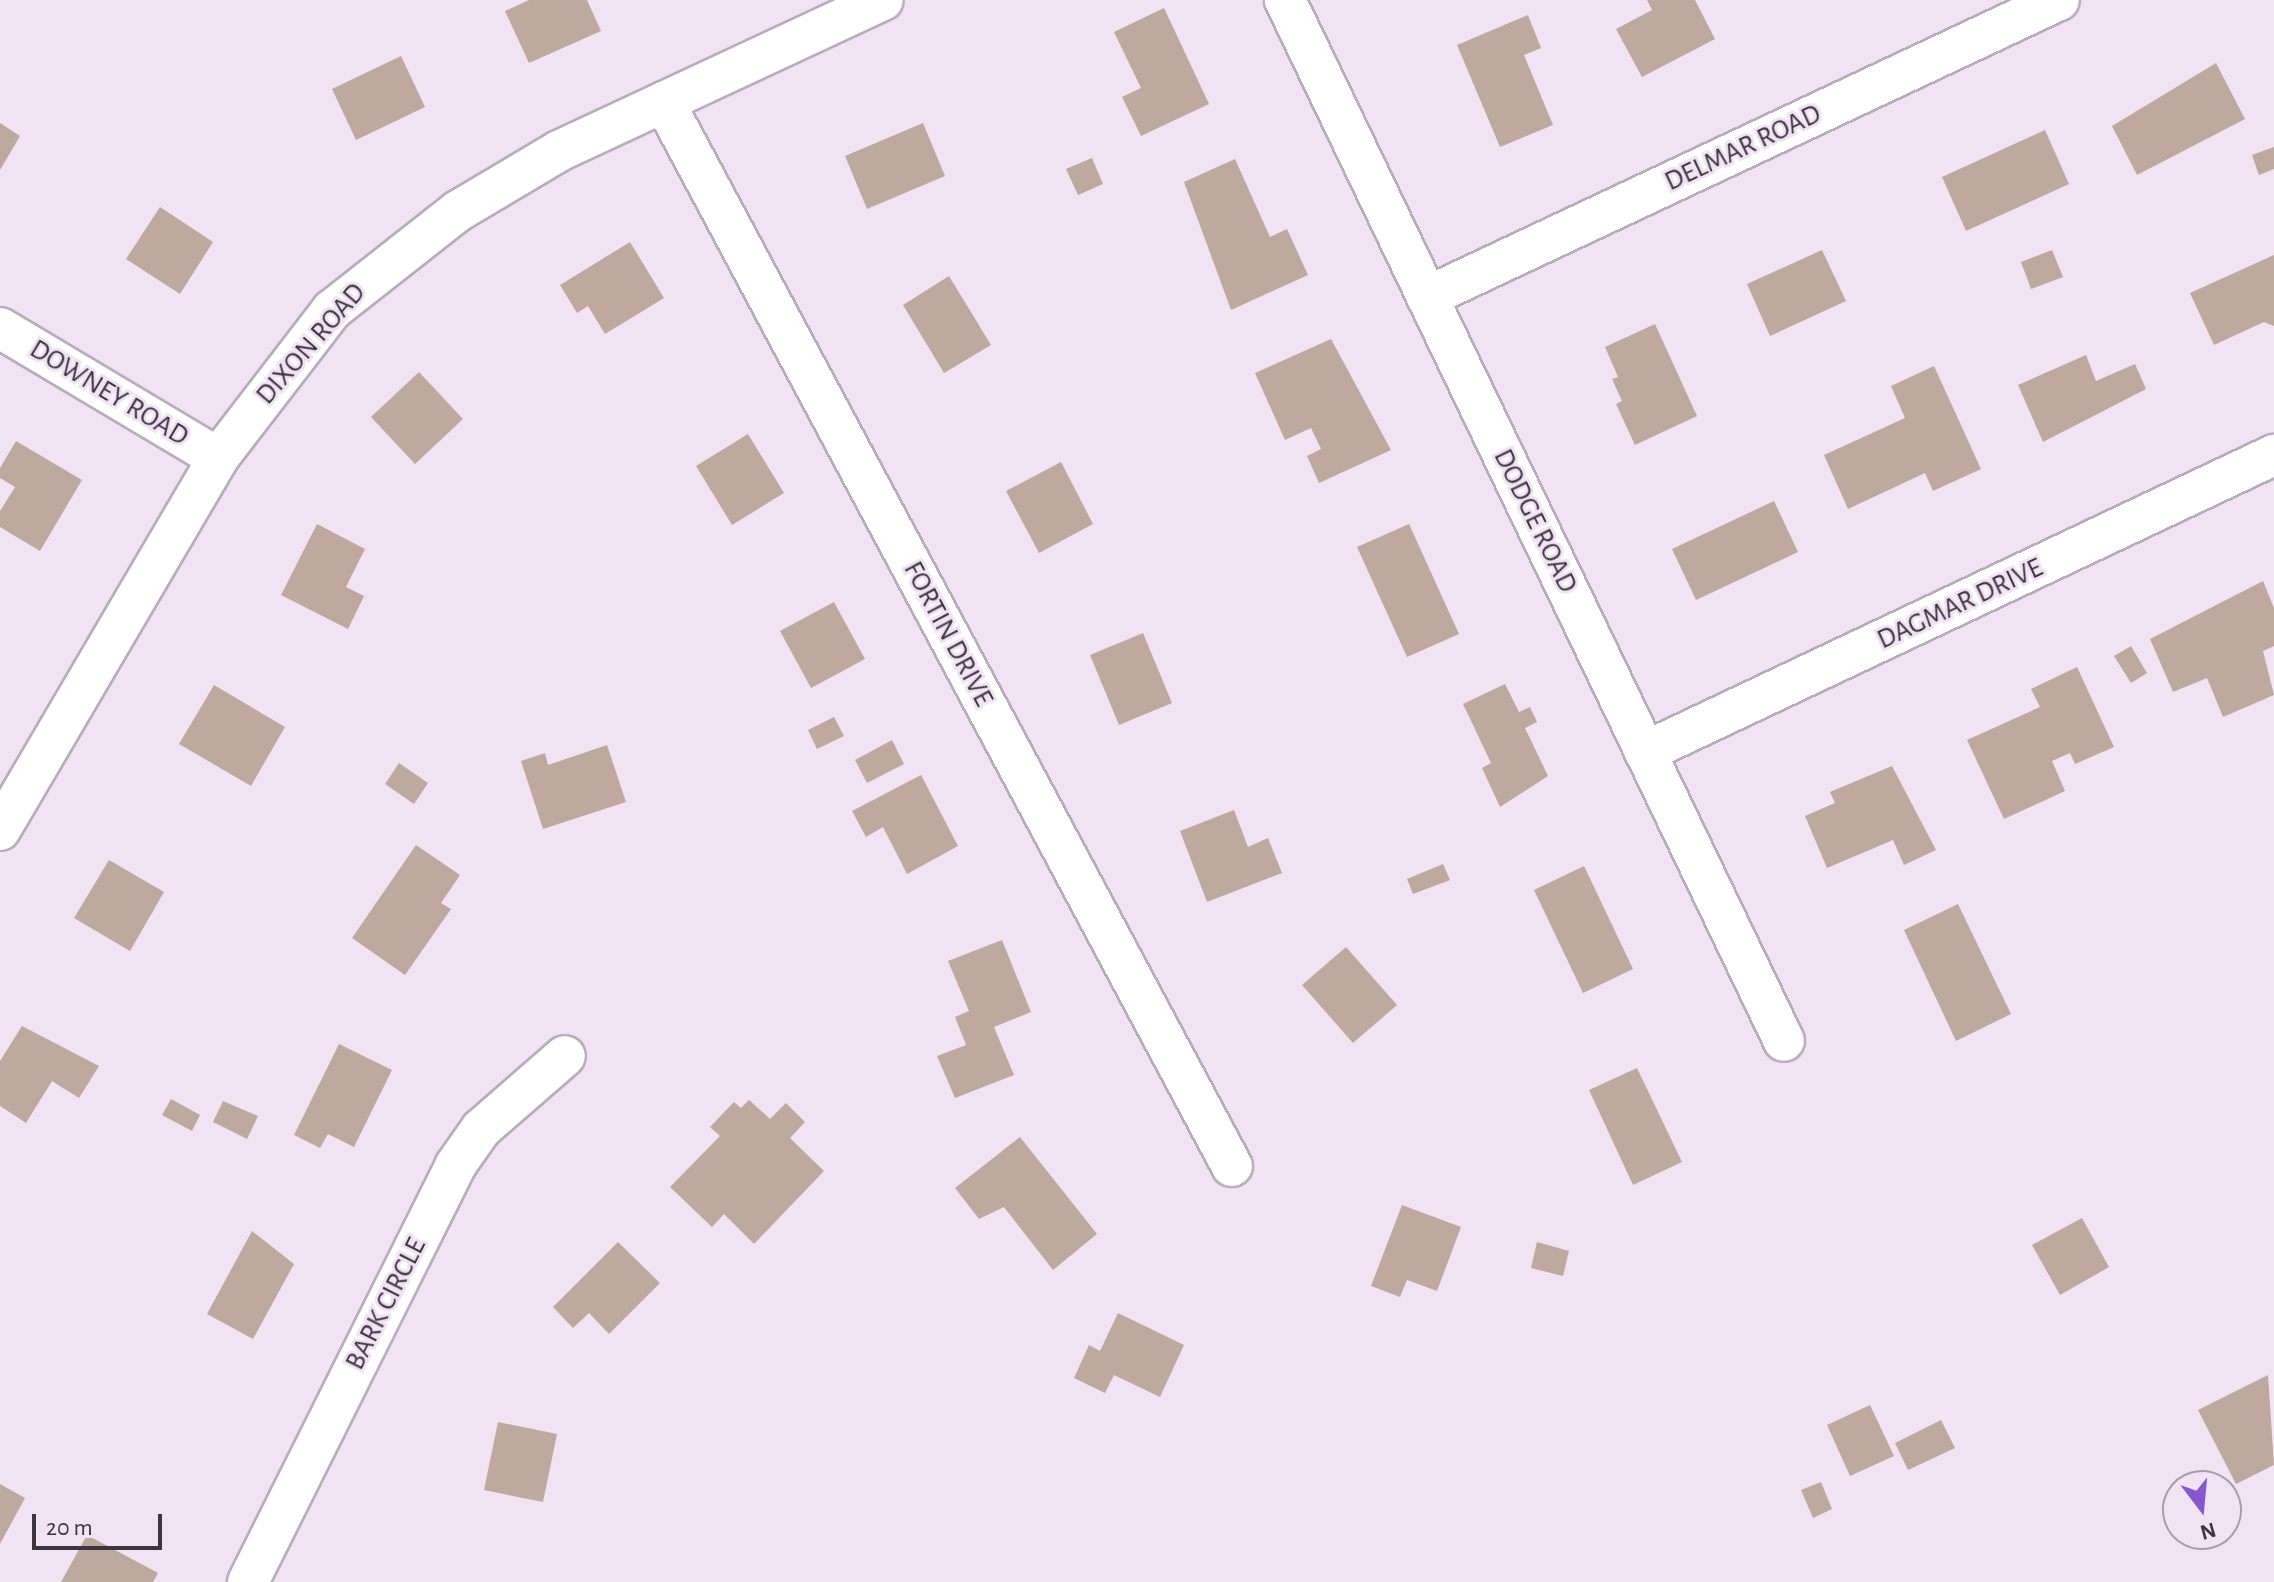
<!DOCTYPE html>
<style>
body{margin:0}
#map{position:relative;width:2274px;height:1582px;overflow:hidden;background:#f1e2f4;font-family:"Alegreya Sans",sans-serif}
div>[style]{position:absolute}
.building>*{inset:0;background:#bfa99e}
.roads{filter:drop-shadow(2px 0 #baacbe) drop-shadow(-2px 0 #baacbe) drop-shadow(0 2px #baacbe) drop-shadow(0 -2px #baacbe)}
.street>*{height:40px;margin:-20px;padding:0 20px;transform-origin:20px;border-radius:20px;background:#fff}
span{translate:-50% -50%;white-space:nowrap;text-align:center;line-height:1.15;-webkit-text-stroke:6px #f1e2f4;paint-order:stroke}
.street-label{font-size:28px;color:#3b353d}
.north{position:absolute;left:2162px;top:1470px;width:80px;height:80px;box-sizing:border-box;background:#f1e2f4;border:2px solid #a89dab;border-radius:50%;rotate:164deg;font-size:22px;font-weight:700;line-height:32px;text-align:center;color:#3b353d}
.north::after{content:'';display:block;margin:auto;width:28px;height:36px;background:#8757d0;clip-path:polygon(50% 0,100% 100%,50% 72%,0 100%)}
.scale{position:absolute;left:32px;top:1514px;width:130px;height:36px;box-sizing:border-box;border:4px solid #3b353d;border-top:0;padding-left:10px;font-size:24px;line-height:28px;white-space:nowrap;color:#3b353d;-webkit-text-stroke:6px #f1e2f4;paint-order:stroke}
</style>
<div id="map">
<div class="building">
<div style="clip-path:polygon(529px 0,587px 0,601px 31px,529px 63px,505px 11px)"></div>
<div style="clip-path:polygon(1647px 0,1695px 0,1715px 39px,1642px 77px,1616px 29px,1652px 10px)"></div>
<div style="clip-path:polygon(1164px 8px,1209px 104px,1141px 136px,1122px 97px,1141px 88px,1114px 32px)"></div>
<div style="clip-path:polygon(1528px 15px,1541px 48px,1524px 55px,1553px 125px,1500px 147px,1457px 45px)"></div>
<div style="clip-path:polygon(401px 56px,425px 107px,356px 140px,332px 89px)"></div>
<div style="clip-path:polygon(2216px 63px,2245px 119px,2137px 175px,2112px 126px)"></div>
<div style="clip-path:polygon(0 123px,20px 136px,0 170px)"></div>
<div style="clip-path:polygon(923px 123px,945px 176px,867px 209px,845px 156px)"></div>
<div style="clip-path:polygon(2045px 130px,2069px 184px,1966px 231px,1942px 177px)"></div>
<div style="clip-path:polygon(2274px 147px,2274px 169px,2259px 175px,2252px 155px)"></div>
<div style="clip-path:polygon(1092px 158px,1103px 184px,1078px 195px,1066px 169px)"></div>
<div style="clip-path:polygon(1235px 159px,1270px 237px,1287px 229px,1308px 275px,1231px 310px,1184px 182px)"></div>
<div style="clip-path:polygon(160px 207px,213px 242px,180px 294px,126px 259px)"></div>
<div style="clip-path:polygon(630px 242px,664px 298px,605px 334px,588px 306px,577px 313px,560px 285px)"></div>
<div style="clip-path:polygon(1822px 250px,1846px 301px,1770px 336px,1747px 284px)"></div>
<div style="clip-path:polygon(2052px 250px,2063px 277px,2031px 289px,2021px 262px)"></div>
<div style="clip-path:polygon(2274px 255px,2274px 326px,2264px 322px,2214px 345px,2190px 293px)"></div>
<div style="clip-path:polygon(949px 276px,991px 345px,944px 373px,903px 305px)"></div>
<div style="clip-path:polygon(1655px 324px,1697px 416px,1635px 445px,1616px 404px,1622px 401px,1612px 379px,1618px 377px,1605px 347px)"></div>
<div style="clip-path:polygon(1331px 339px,1391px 450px,1319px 483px,1307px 456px,1321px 449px,1311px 428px,1285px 440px,1255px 373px)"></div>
<div style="clip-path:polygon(2086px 355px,2096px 381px,2135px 364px,2146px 389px,2043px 442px,2018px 385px)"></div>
<div style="clip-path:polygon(1934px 366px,1981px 469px,1933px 491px,1925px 473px,1848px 509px,1824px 455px,1905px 418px,1891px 386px)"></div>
<div style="clip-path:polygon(419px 372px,463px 419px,415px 464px,371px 417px)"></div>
<div style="clip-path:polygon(748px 434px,784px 493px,732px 525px,696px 466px)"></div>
<div style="clip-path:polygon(16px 441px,82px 480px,40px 551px,0 527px,0 511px,15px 487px,0 478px,0 468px)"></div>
<div style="clip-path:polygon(1061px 462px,1093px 524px,1039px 553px,1006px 491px)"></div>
<div style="clip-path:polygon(1774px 501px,1798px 552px,1696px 600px,1672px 549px)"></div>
<div style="clip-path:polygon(317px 524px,365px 549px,346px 587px,364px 596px,348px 629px,281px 595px)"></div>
<div style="clip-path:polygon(1409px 524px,1459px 634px,1407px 657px,1357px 547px)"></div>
<div style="clip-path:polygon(2263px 581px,2274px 608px,2274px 646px,2263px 651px,2274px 695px,2223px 717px,2207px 678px,2173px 692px,2150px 639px)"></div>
<div style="clip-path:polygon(834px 602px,865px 659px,811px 688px,780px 631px)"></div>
<div style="clip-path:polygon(1143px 633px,1172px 703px,1119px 725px,1090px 655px)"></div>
<div style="clip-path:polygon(2131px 646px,2147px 673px,2131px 683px,2114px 656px)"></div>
<div style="clip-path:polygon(2077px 667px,2114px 747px,2075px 764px,2070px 753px,2052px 761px,2065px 791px,2004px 819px,1967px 740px,2040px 707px,2031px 689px)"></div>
<div style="clip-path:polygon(1505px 684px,1519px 712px,1530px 707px,1537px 722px,1525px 728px,1548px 776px,1500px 807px,1482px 768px,1491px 763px,1463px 704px)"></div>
<div style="clip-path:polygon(214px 685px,285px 727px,251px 786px,179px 744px)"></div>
<div style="clip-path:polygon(834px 717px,844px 736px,817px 749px,808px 730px)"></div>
<div style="clip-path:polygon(892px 740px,904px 764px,867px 783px,855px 760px)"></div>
<div style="clip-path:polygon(607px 745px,626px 802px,543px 829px,521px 761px,545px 753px,548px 765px)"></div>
<div style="clip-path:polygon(399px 763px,428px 783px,414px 804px,385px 784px)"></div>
<div style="clip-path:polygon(1892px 766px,1936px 850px,1904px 865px,1893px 840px,1827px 868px,1805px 816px,1835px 803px,1830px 792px)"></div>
<div style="clip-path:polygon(921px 775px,958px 846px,907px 874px,883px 827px,866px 837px,852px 811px)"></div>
<div style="clip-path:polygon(1234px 810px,1248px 847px,1268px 838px,1282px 873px,1207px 902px,1180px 831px)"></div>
<div style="clip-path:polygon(416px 845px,460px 875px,441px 903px,451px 909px,405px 975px,352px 938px)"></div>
<div style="clip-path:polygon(109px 860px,164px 892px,130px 951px,74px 918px)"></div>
<div style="clip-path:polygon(1443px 864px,1450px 880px,1413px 894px,1407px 879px)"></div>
<div style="clip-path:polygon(1584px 866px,1633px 969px,1583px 993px,1534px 890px)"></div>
<div style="clip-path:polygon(1958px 904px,2011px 1014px,1956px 1041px,1904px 930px)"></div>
<div style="clip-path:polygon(1002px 940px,1031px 1012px,994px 1027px,1014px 1075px,955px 1098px,937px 1056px,966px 1045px,955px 1017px,969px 1011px,948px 961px)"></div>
<div style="clip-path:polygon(1346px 947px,1397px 1005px,1353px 1043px,1302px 985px)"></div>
<div style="clip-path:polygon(22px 1026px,99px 1066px,79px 1098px,52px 1081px,26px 1123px,0 1106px,0 1061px)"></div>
<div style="clip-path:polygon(339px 1044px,392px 1070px,354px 1147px,328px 1134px,320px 1148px,294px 1135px)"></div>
<div style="clip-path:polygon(1637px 1068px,1682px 1162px,1633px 1185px,1589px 1090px)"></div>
<div style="clip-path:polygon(171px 1099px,200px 1115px,192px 1131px,162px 1115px)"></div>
<div style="clip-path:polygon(749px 1100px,770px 1119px,786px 1103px,805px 1122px,790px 1138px,824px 1171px,754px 1244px,724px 1214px,712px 1227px,670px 1187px,720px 1136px,710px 1127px,734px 1102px,741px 1108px)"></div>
<div style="clip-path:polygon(223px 1101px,258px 1116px,247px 1139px,213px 1122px)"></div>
<div style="clip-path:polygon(1020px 1137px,1097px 1234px,1053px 1270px,1004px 1207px,979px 1219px,955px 1188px)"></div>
<div style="clip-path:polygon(1402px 1205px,1461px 1227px,1437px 1291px,1407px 1280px,1400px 1297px,1371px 1286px)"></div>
<div style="clip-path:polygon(2082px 1218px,2109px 1267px,2060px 1295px,2032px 1245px)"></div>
<div style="clip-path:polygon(252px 1231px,294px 1264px,253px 1339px,207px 1314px)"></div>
<div style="clip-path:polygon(618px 1242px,660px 1283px,609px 1334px,589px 1313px,573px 1328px,553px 1307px)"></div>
<div style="clip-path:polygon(1537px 1242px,1569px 1251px,1563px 1276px,1531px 1268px)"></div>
<div style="clip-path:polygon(1118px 1313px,1184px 1345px,1160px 1397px,1114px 1375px,1105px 1393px,1074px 1378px,1089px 1345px,1100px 1351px)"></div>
<div style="clip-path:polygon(2268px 1375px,2274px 1465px,2236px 1484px,2198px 1410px)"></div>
<div style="clip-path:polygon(1870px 1405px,1894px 1456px,1850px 1476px,1827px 1425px)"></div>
<div style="clip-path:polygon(1941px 1420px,1955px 1448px,1908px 1470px,1895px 1443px)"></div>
<div style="clip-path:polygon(498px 1422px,557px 1434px,543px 1502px,484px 1490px)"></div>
<div style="clip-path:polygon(1821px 1482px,1832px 1509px,1813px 1518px,1801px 1490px)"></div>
<div style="clip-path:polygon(0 1484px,25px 1498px,0 1544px)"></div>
<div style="clip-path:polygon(87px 1535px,158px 1573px,153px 1582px,61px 1582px)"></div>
</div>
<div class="roads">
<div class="street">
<div style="left:1285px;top:0;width:1154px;rotate:64.39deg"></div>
<div style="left:664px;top:102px;width:1206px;rotate:61.91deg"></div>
<div style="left:1427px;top:297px;width:698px;rotate:-25.17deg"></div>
<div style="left:0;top:328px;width:254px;rotate:30.8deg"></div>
<div style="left:1645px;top:752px;width:696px;rotate:-25.28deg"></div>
<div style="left:0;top:830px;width:431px;rotate:-59.6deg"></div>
<div style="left:218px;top:458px;width:187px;rotate:-52.4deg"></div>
<div style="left:332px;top:310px;width:160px;rotate:-38.2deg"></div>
<div style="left:458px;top:211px;width:117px;rotate:-30.7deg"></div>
<div style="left:559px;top:151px;width:357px;rotate:-25deg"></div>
<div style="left:248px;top:1582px;width:465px;rotate:-63.5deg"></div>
<div style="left:455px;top:1166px;width:45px;rotate:-54.9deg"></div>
<div style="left:481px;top:1129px;width:111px;rotate:-41deg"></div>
</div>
</div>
<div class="street-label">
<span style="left:1743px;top:148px;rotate:-25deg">DELMAR ROAD</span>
<span style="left:311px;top:344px;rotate:-49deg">DIXON ROAD</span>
<span style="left:109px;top:393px;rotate:31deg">DOWNEY ROAD</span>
<span style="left:1535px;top:521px;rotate:64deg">DODGE ROAD</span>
<span style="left:1960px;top:604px;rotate:-25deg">DAGMAR DRIVE</span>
<span style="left:948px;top:634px;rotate:62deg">FORTIN DRIVE</span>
<span style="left:386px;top:1304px;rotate:-63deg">BARK CIRCLE</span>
</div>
<div class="north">N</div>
<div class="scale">20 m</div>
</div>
